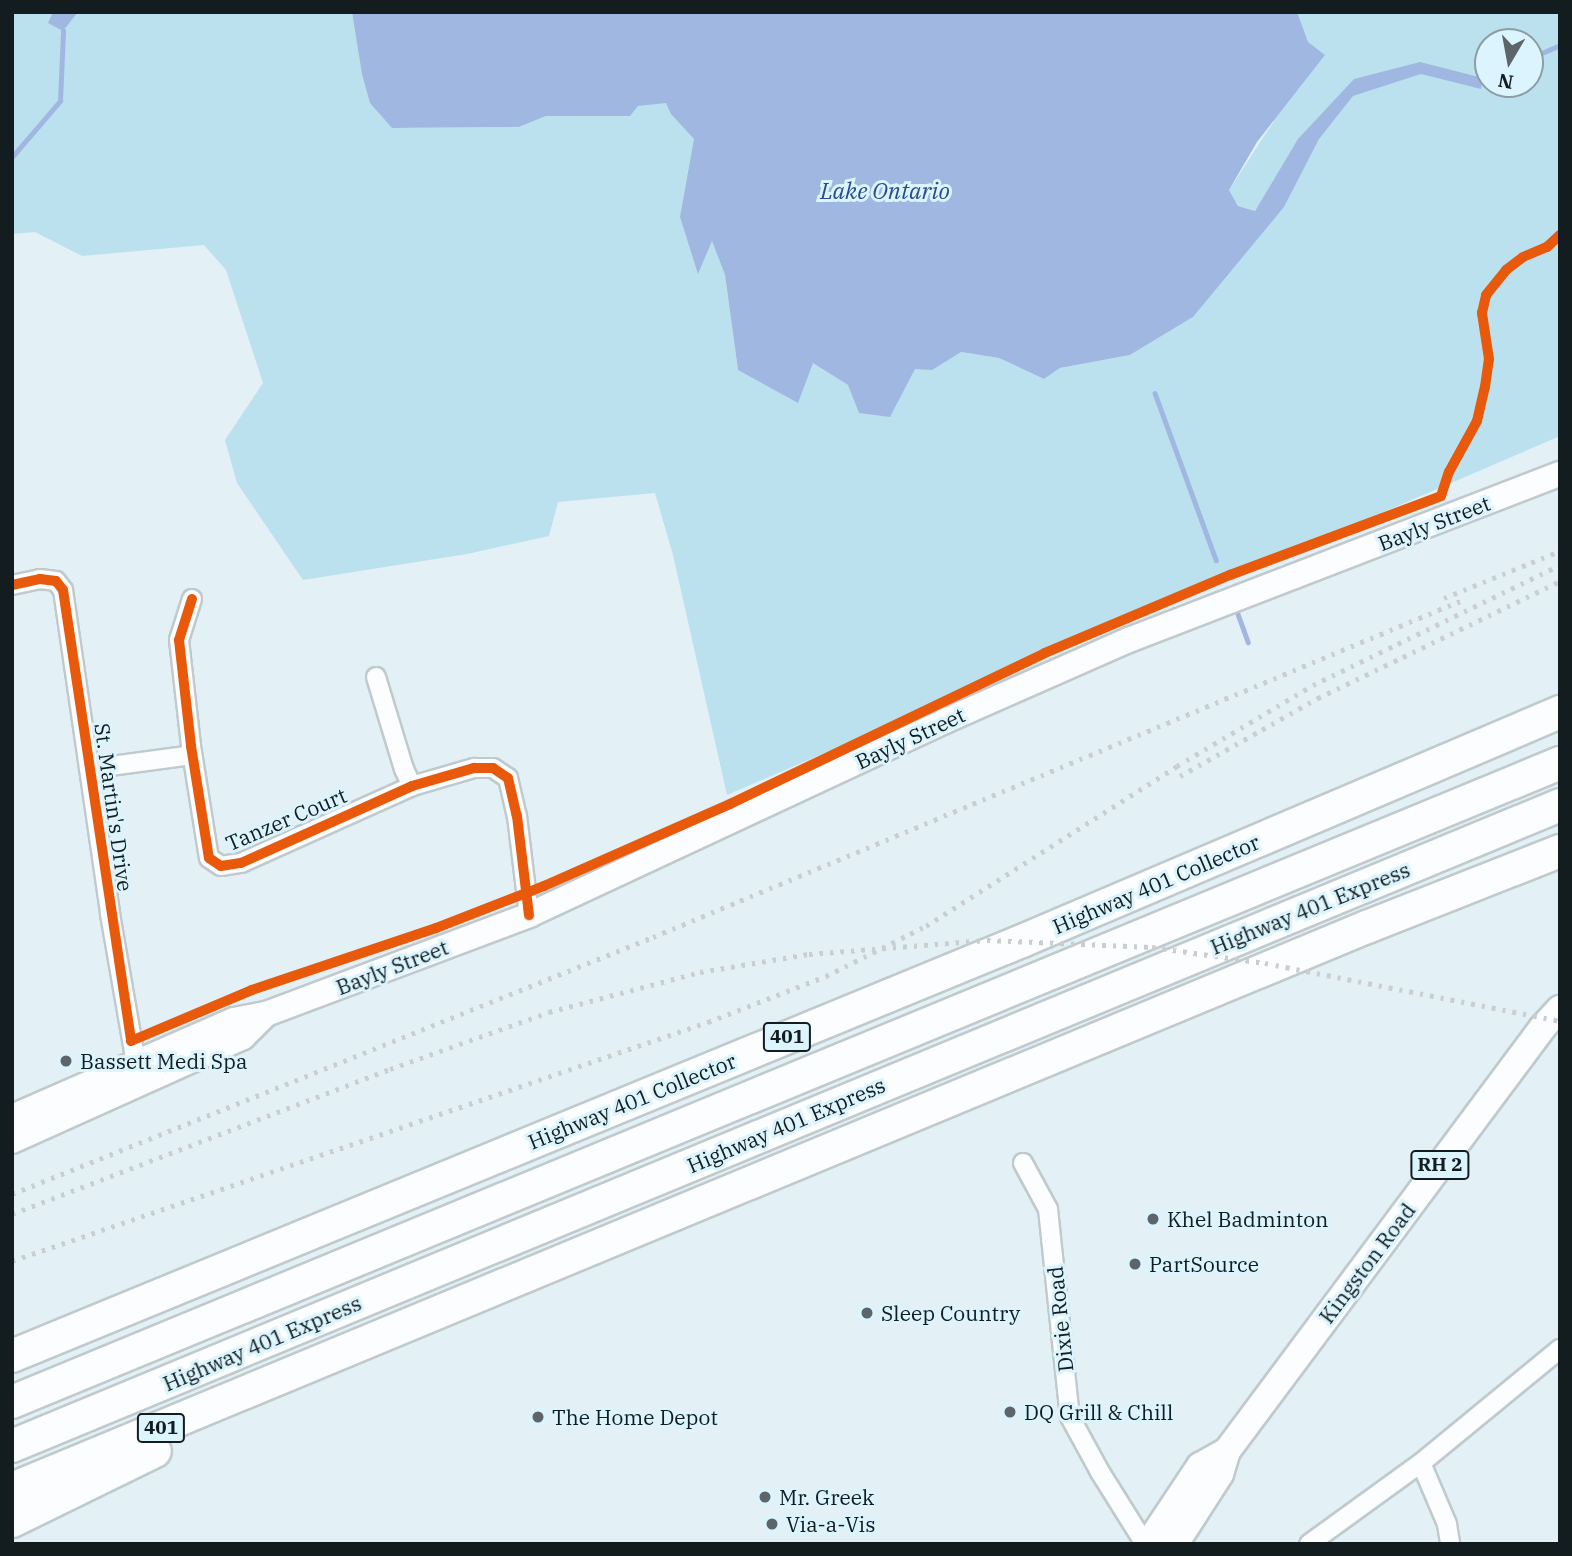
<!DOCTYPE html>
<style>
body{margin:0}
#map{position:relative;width:1572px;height:1556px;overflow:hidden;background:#e3f0f5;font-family:"IBM Plex Serif",serif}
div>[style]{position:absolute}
.green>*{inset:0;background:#bce1ee}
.water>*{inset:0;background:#a0b8e1}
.stream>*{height:4.5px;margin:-2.25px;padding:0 2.25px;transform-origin:2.25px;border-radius:2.25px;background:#a0b8e1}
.roads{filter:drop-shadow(2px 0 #c0cace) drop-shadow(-2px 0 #c0cace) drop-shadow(0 2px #c0cace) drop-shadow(0 -2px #c0cace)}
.minor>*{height:18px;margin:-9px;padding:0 9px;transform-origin:9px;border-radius:9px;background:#fbfdfe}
.secondary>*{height:24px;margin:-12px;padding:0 12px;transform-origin:12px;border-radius:12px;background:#fbfdfe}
.primary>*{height:26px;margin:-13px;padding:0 13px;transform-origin:13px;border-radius:13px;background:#fbfdfe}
.motorway>*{height:32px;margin:-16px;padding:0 16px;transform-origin:16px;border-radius:16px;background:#fbfdfe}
.rail>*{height:4.5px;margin-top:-2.25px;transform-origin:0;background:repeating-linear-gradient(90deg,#cacecf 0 3.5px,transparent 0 10.5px)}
.cycleway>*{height:10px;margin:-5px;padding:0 5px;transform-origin:5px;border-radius:5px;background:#e8590c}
.dots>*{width:19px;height:19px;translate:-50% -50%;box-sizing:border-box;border:4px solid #dbf4fd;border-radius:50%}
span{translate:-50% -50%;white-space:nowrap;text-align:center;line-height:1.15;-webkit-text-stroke:6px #dbf4fd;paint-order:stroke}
.shield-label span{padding:2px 5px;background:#dbf4fd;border:2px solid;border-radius:5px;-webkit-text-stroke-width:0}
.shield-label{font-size:19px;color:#131c1f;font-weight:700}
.street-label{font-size:21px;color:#131c1f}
.poi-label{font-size:21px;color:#131c1f}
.left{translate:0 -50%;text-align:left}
.water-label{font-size:23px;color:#2b4b8f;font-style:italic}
.frame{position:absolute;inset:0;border:14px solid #131c1f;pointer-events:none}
.north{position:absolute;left:1474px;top:28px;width:70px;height:70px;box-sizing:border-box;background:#dbf4fd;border:2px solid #8b9ea4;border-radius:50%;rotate:190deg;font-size:19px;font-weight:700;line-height:28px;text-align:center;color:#131c1f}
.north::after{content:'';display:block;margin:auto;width:24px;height:32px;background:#5c666a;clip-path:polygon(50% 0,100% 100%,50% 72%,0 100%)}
</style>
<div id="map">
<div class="green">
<div style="clip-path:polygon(evenodd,12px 12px,352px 12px,358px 40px,392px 128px,519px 127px,546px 116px,576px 116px,603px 12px,694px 139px,712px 240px,725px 275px,738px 370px,813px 362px,848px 385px,889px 360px,961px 352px,999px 358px,1044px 379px,1060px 368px,1130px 355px,1193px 317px,1232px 267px,1279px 172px,1255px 211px,1238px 206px,1229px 190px,1274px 121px,1293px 12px,1560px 12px,1560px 436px,727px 795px,673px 555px,655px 493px,558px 502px,549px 536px,467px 554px,303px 580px,237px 483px,225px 440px,263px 383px,226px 270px,204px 245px,82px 256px,35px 232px,12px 234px,12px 12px,1488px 42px,1530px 42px,1530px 84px,1488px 84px,1488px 42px)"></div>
</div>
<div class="water">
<div style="clip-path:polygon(53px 12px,78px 12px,63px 31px,48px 23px)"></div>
<div style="clip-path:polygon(352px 12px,1297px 12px,1308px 42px,1325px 55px,1257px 142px,1229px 190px,1238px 206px,1255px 211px,1298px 139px,1354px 79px,1420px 62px,1483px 78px,1481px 89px,1421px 74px,1353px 96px,1319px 139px,1284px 207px,1193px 317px,1130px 355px,1060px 368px,1044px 379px,999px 358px,961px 352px,932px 370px,915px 369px,890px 417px,859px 413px,848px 385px,813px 363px,798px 403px,738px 370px,725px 275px,712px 241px,698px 274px,680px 217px,694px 139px,671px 114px,666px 103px,638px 106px,630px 116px,546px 116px,519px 127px,392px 128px,370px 103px,362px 74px)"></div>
</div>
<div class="stream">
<div style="left:1530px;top:58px;width:33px;rotate:-23deg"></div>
<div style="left:1483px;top:78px;width:6px;rotate:-31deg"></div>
<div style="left:12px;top:157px;width:74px;rotate:-49.4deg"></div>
<div style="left:60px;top:101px;width:70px;rotate:-87.5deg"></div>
<div style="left:1155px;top:393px;width:178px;rotate:69.9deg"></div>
<div style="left:1238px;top:614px;width:30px;rotate:70deg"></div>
</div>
<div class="roads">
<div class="minor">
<div style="left:12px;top:585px;width:29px;rotate:-12deg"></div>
<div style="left:40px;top:579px;width:16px;rotate:7deg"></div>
<div style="left:56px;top:581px;width:11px;rotate:52deg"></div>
<div style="left:63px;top:590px;width:327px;rotate:81.7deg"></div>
<div style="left:110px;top:914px;width:162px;rotate:80.1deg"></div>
<div style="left:192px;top:599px;width:43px;rotate:107.6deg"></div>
<div style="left:179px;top:640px;width:107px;rotate:83.5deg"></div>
<div style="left:191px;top:746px;width:113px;rotate:80.9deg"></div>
<div style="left:209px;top:858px;width:14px;rotate:34deg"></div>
<div style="left:221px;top:866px;width:20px;rotate:-9deg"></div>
<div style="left:241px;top:863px;width:188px;rotate:-24.2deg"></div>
<div style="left:412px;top:786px;width:65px;rotate:-16.2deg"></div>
<div style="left:474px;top:768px;width:19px"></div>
<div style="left:493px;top:768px;width:18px;rotate:34deg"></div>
<div style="left:508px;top:778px;width:39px;rotate:77deg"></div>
<div style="left:517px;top:816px;width:100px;rotate:83.1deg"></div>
<div style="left:376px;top:677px;width:96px;rotate:73.1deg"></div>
<div style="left:404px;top:769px;width:19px;rotate:65deg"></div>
<div style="left:89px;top:769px;width:104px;rotate:-7.7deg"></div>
<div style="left:1023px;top:1163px;width:52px;rotate:61.5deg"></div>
<div style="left:1048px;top:1209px;width:209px;rotate:84deg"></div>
<div style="left:1070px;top:1417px;width:63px;rotate:61.4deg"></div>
<div style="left:1100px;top:1472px;width:85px;rotate:58deg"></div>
<div style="left:1421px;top:1463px;width:66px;rotate:66.9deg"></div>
<div style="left:1447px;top:1524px;width:20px;rotate:81deg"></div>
<div style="left:1309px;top:1544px;width:138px;rotate:-35.9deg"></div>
<div style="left:1421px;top:1463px;width:180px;rotate:-39.4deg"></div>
</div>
<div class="secondary">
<div style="left:12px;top:1117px;width:242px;rotate:-23.6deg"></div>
<div style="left:234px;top:1020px;width:33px;rotate:-11deg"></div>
<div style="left:266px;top:1014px;width:281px;rotate:-20.6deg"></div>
<div style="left:529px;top:915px;width:459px;rotate:-25deg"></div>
<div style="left:945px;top:721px;width:201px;rotate:-23.8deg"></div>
<div style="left:1129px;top:640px;width:462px;rotate:-21.1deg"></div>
<div style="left:12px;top:1141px;width:253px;rotate:-24.2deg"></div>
<div style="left:243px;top:1037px;width:33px;rotate:-45deg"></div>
</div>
<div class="primary">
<div style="left:1148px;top:1544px;width:94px;rotate:-56.3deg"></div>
<div style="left:1200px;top:1466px;width:31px;rotate:-29deg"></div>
<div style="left:1175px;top:1544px;width:83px;rotate:-57.3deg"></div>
<div style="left:1220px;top:1474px;width:24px;rotate:-73deg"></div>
<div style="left:1227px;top:1451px;width:529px;rotate:-53.3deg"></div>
<div style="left:1543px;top:1027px;width:25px;rotate:-47deg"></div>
</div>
<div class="motorway">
<div style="left:12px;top:1356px;width:1092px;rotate:-22.34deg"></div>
<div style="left:1022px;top:941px;width:585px;rotate:-23.06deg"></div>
<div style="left:12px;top:1402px;width:1675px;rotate:-22.43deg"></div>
<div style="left:12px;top:1446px;width:1675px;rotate:-22.49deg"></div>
<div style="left:12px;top:1489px;width:1467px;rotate:-22.53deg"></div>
<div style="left:1367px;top:927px;width:207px;rotate:-21.5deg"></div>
<div style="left:12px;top:1521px;width:159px;rotate:-26.1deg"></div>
</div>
</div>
<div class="rail">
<div style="left:1444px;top:598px;width:125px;rotate:-22.1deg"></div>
<div style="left:1180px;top:776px;width:159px;rotate:-29.5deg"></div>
<div style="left:1318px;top:698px;width:269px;rotate:-25.8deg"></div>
<div style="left:12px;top:1194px;width:691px;rotate:-21.85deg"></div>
<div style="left:653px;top:937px;width:874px;rotate:-22.6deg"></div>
<div style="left:12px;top:1214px;width:405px;rotate:-21deg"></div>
<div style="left:390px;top:1069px;width:169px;rotate:-19.7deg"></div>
<div style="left:549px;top:1012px;width:156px;rotate:-14.8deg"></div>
<div style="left:700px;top:972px;width:110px;rotate:-9.4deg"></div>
<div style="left:809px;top:954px;width:179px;rotate:-4.5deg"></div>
<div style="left:987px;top:940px;width:165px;rotate:2.4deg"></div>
<div style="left:1152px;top:947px;width:114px;rotate:8.1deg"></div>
<div style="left:1265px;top:963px;width:301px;rotate:11.1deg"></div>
<div style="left:12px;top:1261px;width:736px;rotate:-18.95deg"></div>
<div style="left:708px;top:1022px;width:127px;rotate:-21.3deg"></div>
<div style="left:826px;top:976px;width:112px;rotate:-26.6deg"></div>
<div style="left:926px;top:926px;width:298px;rotate:-32.5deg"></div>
<div style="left:1177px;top:766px;width:158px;rotate:-30.8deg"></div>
<div style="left:1313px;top:685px;width:275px;rotate:-25.9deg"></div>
</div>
<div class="cycleway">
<div style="left:12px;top:585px;width:29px;rotate:-12deg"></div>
<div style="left:40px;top:579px;width:16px;rotate:7deg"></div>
<div style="left:56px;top:581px;width:11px;rotate:52deg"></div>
<div style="left:63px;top:590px;width:456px;rotate:81.4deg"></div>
<div style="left:131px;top:1041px;width:131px;rotate:-22.9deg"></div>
<div style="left:252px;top:990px;width:194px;rotate:-18.6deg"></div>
<div style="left:436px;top:928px;width:116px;rotate:-21.3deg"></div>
<div style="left:544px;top:886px;width:203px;rotate:-23.8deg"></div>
<div style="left:730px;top:804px;width:349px;rotate:-25.6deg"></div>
<div style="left:1045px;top:653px;width:201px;rotate:-22.9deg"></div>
<div style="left:1230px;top:575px;width:225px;rotate:-20.5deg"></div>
<div style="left:1441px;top:496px;width:25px;rotate:-72deg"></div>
<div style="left:1449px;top:472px;width:58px;rotate:-61.2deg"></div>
<div style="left:1477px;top:421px;width:35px;rotate:-77deg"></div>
<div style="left:1485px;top:387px;width:28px;rotate:-82deg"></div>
<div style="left:1489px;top:359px;width:47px;rotate:-98.7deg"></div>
<div style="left:1482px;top:313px;width:18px;rotate:-77deg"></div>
<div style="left:1486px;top:295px;width:32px;rotate:-51deg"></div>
<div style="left:1506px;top:270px;width:21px;rotate:-37deg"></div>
<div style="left:1523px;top:257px;width:26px;rotate:-23deg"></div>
<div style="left:1547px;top:247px;width:18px;rotate:-43deg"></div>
<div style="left:192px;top:599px;width:43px;rotate:107.6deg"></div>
<div style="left:179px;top:640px;width:107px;rotate:83.5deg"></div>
<div style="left:191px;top:746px;width:113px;rotate:80.9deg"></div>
<div style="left:209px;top:858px;width:14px;rotate:34deg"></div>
<div style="left:221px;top:866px;width:20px;rotate:-9deg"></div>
<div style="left:241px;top:863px;width:188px;rotate:-24.2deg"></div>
<div style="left:412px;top:786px;width:65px;rotate:-16.2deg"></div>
<div style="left:474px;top:768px;width:19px"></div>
<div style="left:493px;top:768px;width:18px;rotate:34deg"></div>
<div style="left:508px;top:778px;width:39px;rotate:77deg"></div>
<div style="left:517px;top:816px;width:100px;rotate:83.1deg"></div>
</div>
<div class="dots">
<div style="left:66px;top:1061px;background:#5c666a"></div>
<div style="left:1153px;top:1219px;background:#5c666a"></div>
<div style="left:1135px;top:1264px;background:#5c666a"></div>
<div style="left:867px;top:1313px;background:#5c666a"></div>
<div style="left:1010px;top:1412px;background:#5c666a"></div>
<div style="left:538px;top:1417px;background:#5c666a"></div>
<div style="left:765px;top:1497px;background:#5c666a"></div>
<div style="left:772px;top:1524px;background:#5c666a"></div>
</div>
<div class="shield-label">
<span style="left:787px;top:1037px">401</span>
<span style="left:1440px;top:1165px">RH 2</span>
<span style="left:161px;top:1428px">401</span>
</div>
<div class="street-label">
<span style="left:1434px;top:523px;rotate:-21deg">Bayly Street</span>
<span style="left:910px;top:738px;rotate:-25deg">Bayly Street</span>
<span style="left:114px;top:807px;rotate:82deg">St. Martin's Drive</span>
<span style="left:286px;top:819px;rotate:-23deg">Tanzer Court</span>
<span style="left:1156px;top:884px;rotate:-23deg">Highway 401 Collector</span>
<span style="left:1310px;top:908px;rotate:-22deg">Highway 401 Express</span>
<span style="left:392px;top:967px;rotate:-21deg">Bayly Street</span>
<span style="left:632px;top:1101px;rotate:-22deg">Highway 401 Collector</span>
<span style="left:786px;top:1125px;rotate:-23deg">Highway 401 Express</span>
<span style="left:1367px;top:1263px;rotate:-53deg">Kingston Road</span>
<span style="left:1060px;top:1319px;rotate:-96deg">Dixie Road</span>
<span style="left:262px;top:1343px;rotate:-23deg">Highway 401 Express</span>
</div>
<div class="poi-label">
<span class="left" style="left:80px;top:1061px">Bassett Medi Spa</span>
<span class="left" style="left:1167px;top:1219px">Khel Badminton</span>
<span class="left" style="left:1149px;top:1264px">PartSource</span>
<span class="left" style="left:881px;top:1313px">Sleep Country</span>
<span class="left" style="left:1024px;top:1412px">DQ Grill &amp; Chill</span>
<span class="left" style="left:552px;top:1417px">The Home Depot</span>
<span class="left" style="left:779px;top:1497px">Mr. Greek</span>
<span class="left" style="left:786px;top:1524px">Via-a-Vis</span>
</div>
<div class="water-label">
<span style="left:885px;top:190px">Lake Ontario</span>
</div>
<div class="frame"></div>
<div class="north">N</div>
</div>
